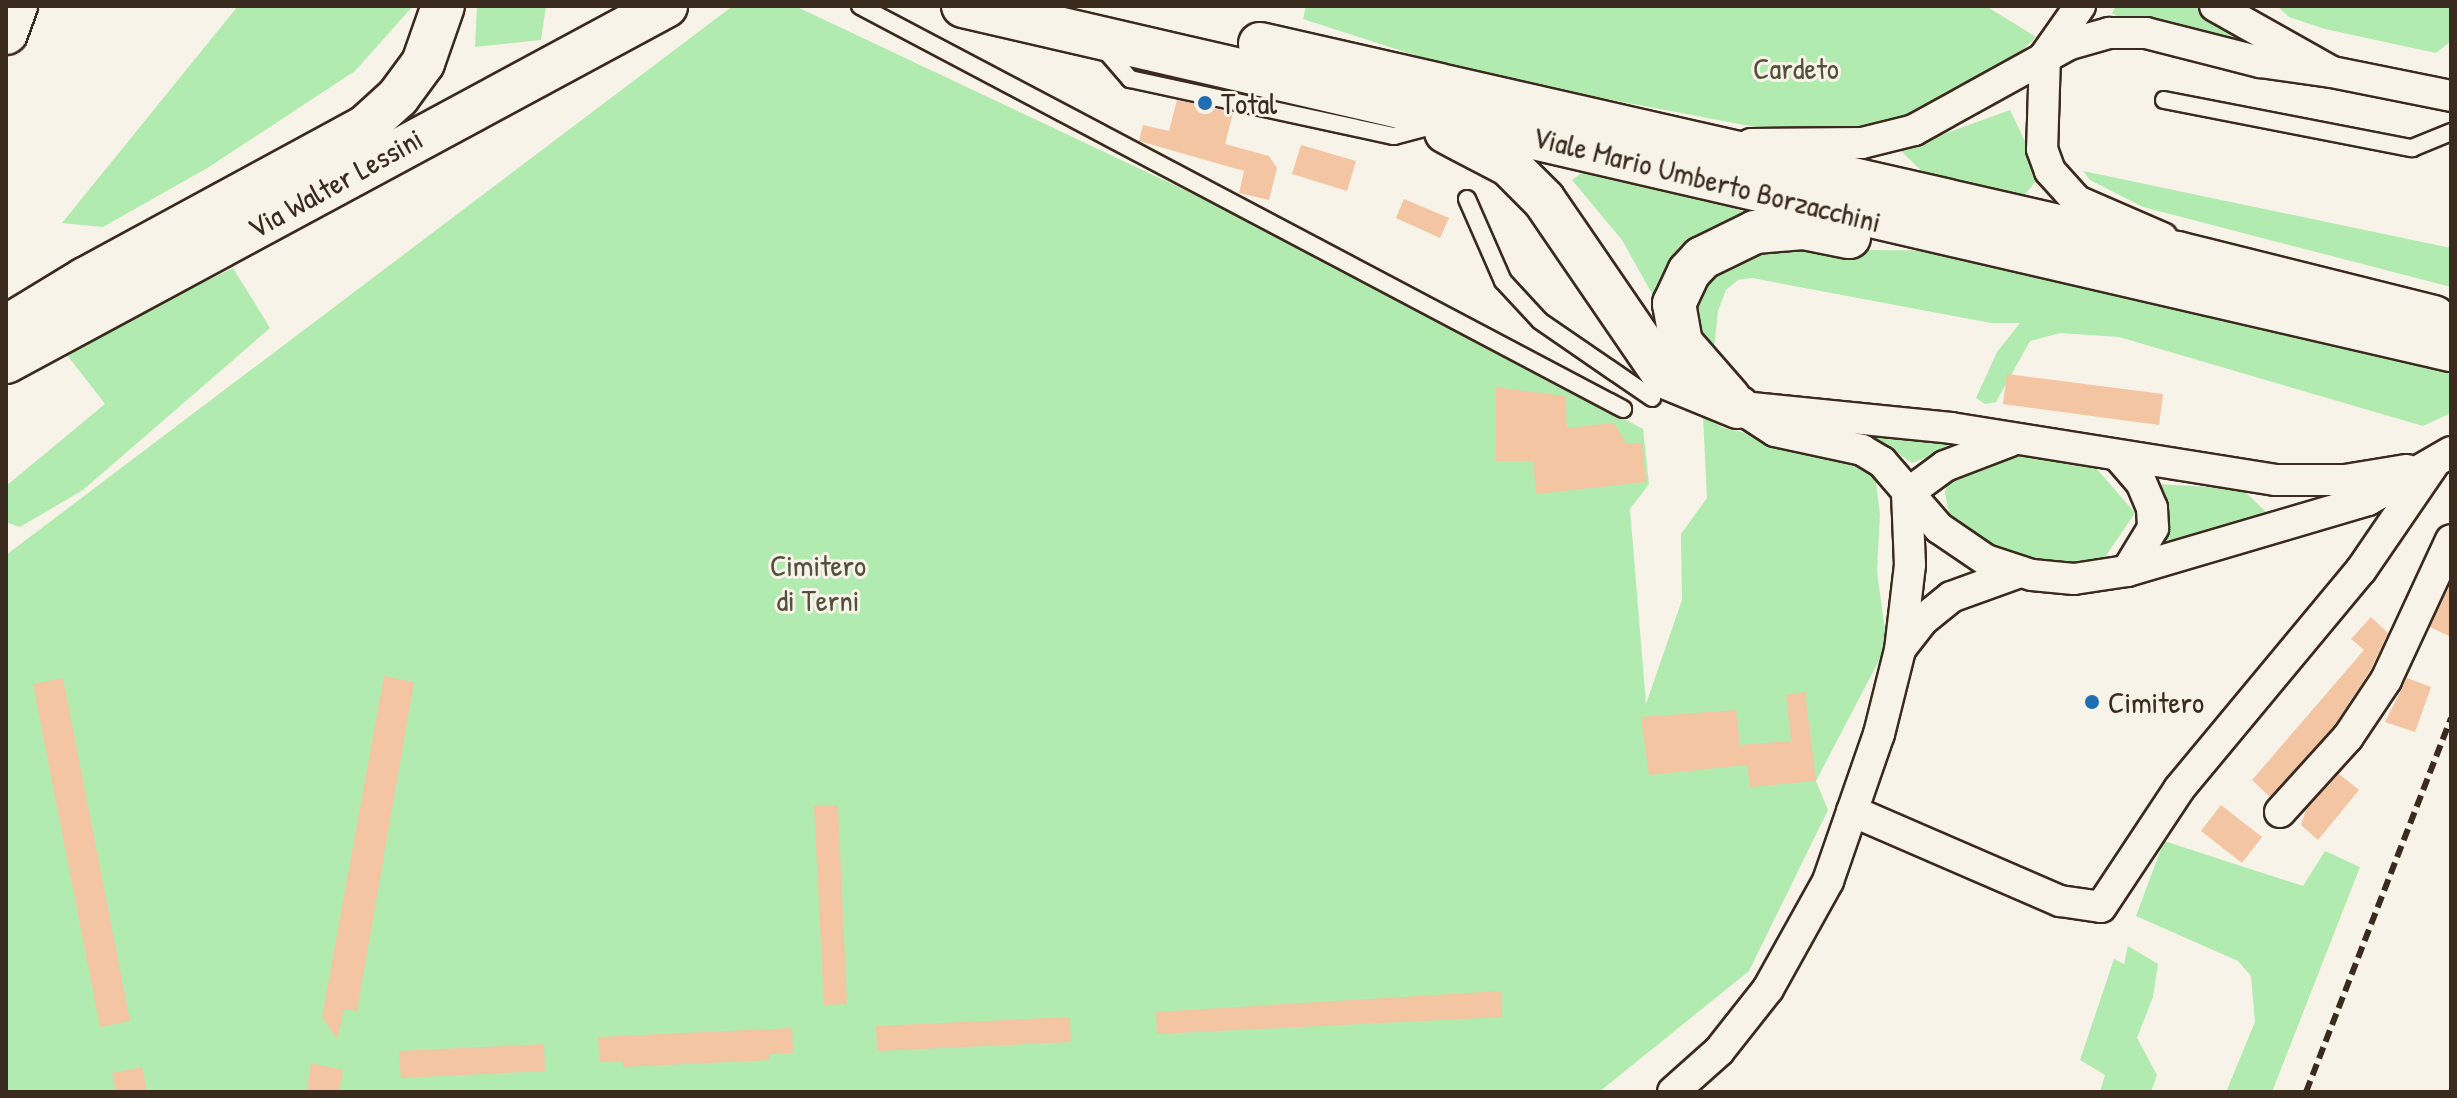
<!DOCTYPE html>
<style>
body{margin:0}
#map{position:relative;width:2457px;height:1098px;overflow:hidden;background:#f7f3e8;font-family:"Patrick Hand",sans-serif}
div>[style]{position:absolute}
.green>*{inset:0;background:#b2ebaf}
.building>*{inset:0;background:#f3c5a2}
.roads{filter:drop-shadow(2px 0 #3b2a1e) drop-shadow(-2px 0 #3b2a1e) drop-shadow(0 2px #3b2a1e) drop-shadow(0 -2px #3b2a1e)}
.lane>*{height:16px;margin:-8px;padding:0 8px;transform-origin:8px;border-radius:8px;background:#f7f3e8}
.street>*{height:30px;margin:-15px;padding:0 15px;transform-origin:15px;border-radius:15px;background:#f7f3e8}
.secondary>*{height:42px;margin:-21px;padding:0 21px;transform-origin:21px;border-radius:21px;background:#f7f3e8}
.rail>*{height:6px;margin-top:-3px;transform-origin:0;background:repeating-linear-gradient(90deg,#3b2a1e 0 12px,transparent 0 18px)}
.dots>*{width:22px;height:22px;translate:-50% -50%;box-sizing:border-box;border:4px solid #f7f3e8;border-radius:50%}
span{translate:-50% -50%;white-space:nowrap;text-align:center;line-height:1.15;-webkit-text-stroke:6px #f7f3e8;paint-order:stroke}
.park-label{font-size:30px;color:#53513b}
.poi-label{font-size:30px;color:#3b2a1e}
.left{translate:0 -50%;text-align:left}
.street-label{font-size:30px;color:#3b2a1e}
.frame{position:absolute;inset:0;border:8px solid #3b2a1e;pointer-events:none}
</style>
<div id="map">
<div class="green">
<div style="clip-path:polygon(238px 6px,413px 6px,355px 71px,209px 167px,103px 227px,62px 223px)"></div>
<div style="clip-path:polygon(477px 6px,546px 6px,541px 40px,475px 47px)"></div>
<div style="clip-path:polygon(795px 6px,1297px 243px,1643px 429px,1649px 484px,1630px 509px,1646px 704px,1682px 600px,1681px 534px,1707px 498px,1703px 417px,1724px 428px,1846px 456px,1875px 475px,1880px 514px,1877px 572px,1887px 645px,1816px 781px,1828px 810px,1749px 971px,1599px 1092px,6px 1092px,6px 555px,730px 8px)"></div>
<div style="clip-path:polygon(1306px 6px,1986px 6px,2036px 37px,2006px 66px,1910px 117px,1869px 127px,1781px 132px,1470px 73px,1303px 19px)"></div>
<div style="clip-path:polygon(2116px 6px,2219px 6px,2248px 43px,2218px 54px,2138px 31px,2112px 13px)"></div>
<div style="clip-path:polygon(2277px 6px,2451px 6px,2451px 41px,2436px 53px,2325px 29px,2289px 17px)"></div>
<div style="clip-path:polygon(2010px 110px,2041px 175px,2018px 203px,1932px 181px,1900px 150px)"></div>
<div style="clip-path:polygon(1587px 169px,1650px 173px,1753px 216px,1660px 308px,1622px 240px,1572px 180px)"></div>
<div style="clip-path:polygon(2083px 171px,2451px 248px,2451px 287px,2143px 207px,2090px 180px)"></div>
<div style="clip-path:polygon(1806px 237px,1868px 250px,1961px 251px,2451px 368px,2451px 413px,2423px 426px,2119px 337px,2060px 333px,2030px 341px,1996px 402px,1985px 404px,1976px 398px,1997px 352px,2020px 323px,1991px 323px,1752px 278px,1738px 280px,1726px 290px,1718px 311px,1713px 359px,1698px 343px,1688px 304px,1719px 256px)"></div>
<div style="clip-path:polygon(233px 268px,270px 328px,83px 490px,20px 527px,6px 522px,6px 486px,105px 404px,64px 351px)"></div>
<div style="clip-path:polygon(1870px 434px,1962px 444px,1912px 463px)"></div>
<div style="clip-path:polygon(1990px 443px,2096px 468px,2135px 513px,2101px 563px,2015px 564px,1952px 529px,1945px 493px,1949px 472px)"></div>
<div style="clip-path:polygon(2157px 484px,2242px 489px,2266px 512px,2203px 538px,2165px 543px)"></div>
<div style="clip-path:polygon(2164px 841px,2303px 886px,2325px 851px,2360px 867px,2272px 1092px,2226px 1092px,2255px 1022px,2251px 976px,2238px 961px,2136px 916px)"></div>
<div style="clip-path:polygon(2128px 946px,2158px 964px,2153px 997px,2137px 1038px,2157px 1075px,2151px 1092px,2100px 1092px,2105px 1075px,2080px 1060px,2114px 959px,2124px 964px)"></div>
</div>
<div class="building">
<div style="clip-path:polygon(1177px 100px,1233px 113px,1225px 144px,1269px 156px,1277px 168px,1269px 200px,1239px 193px,1244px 171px,1139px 141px,1143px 125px,1169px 131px)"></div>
<div style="clip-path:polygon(1301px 145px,1356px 161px,1347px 191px,1292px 174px)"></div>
<div style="clip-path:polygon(1404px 199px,1449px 218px,1440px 238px,1396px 218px)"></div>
<div style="clip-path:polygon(2007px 374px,2163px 394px,2159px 425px,2003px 404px)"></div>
<div style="clip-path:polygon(1496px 387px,1565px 396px,1567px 428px,1614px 423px,1626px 443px,1642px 443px,1646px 482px,1536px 494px,1533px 461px,1496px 461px)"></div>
<div style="clip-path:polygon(2451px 583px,2451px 637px,2430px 627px)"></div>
<div style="clip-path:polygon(2371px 617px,2388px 633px,2370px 671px,2334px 726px,2270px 797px,2252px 780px,2364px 650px,2351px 639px)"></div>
<div style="clip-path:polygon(384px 676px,414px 682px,357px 1011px,344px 1009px,337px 1039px,322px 1017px)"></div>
<div style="clip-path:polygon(63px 678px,130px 1021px,100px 1027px,33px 684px)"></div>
<div style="clip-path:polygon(2407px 678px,2431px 687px,2415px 732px,2385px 722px)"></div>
<div style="clip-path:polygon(1805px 692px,1816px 781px,1750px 787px,1747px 765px,1649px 775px,1641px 717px,1736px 710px,1740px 745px,1791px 741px,1786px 695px)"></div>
<div style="clip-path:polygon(2339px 774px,2359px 790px,2318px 840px,2301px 825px,2306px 810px)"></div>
<div style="clip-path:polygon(838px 805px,847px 1004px,824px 1005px,814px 806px)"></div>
<div style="clip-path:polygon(2221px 805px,2262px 837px,2242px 863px,2201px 831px)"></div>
<div style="clip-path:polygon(1501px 991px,1502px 1017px,1157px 1034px,1156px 1012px)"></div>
<div style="clip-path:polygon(1070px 1017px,1071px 1042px,877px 1051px,876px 1026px)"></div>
<div style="clip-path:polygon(792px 1028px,793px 1053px,770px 1054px,770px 1060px,623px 1067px,623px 1061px,600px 1062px,598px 1037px)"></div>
<div style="clip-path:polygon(544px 1044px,545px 1071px,401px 1078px,399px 1051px)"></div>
<div style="clip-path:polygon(311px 1063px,343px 1070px,339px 1092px,306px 1092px)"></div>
<div style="clip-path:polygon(142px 1067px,147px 1092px,116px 1092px,112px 1073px)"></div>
</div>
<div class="roads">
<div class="lane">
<div style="left:860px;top:6px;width:863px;rotate:27.84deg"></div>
<div style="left:1104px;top:49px;width:40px;rotate:49deg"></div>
<div style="left:1130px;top:79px;width:270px;rotate:12.2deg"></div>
<div style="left:1394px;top:136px;width:39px;rotate:-15deg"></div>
<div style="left:2164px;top:100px;width:253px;rotate:11deg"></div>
<div style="left:2412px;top:148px;width:42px;rotate:-22.3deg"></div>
<div style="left:1467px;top:199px;width:90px;rotate:66.3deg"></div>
<div style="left:1503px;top:281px;width:54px;rotate:47.2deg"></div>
<div style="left:1540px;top:321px;width:136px;rotate:34.5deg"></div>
</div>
<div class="street">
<div style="left:2080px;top:6px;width:61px;rotate:125deg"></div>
<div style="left:2045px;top:56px;width:93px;rotate:91.8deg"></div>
<div style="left:2042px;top:149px;width:23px;rotate:70deg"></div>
<div style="left:2050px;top:171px;width:40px;rotate:48deg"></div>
<div style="left:2077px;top:201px;width:93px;rotate:23.5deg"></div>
<div style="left:2215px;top:6px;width:134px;rotate:29.4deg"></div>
<div style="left:2332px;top:72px;width:121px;rotate:11.4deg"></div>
<div style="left:1751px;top:144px;width:111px;rotate:-0.5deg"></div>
<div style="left:1862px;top:143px;width:54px;rotate:-14deg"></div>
<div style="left:1914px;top:130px;width:178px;rotate:-28.9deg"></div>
<div style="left:2070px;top:44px;width:41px;rotate:-15.8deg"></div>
<div style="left:2109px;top:33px;width:37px"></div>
<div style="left:2146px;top:33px;width:118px;rotate:14.3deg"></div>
<div style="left:2260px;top:62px;width:73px;rotate:7.9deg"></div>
<div style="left:1738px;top:407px;width:44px;rotate:33deg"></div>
<div style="left:1775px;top:431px;width:89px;rotate:12.3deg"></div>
<div style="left:1862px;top:450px;width:23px;rotate:31deg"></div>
<div style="left:1882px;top:462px;width:87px;rotate:49.2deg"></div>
<div style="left:1939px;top:528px;width:57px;rotate:34.2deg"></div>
<div style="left:1986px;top:560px;width:48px;rotate:18.1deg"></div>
<div style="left:2032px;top:575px;width:42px;rotate:5.4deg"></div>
<div style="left:2074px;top:579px;width:54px;rotate:-8.6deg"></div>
<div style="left:2127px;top:571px;width:251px;rotate:-16.4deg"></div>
<div style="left:2368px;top:500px;width:96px;rotate:-30deg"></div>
<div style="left:1742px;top:407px;width:210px;rotate:5.7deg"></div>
<div style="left:1951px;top:428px;width:328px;rotate:9.1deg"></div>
<div style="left:2275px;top:480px;width:70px"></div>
<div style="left:2345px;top:480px;width:63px;rotate:-9.2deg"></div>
<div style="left:2119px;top:457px;width:33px;rotate:49deg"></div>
<div style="left:2141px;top:482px;width:28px;rotate:67deg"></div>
<div style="left:2152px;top:508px;width:20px;rotate:87deg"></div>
<div style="left:2153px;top:528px;width:50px;rotate:121.2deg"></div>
<div style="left:1901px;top:648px;width:37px;rotate:-52deg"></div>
<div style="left:1924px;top:619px;width:35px;rotate:-39deg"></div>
<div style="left:1951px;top:597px;width:73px;rotate:-19.9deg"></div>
<div style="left:1852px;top:811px;width:227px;rotate:23.4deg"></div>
<div style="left:2060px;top:901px;width:41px;rotate:8.3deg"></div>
<div style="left:2101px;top:907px;width:141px;rotate:-56.5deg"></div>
<div style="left:2179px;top:789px;width:285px;rotate:-50.3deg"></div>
<div style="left:2361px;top:570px;width:127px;rotate:-55.6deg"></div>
<div style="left:2280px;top:812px;width:101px;rotate:-47.8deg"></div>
<div style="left:2348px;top:737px;width:69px;rotate:-56.3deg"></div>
<div style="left:2386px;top:680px;width:154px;rotate:-65.1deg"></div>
<div style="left:1673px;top:1092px;width:62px;rotate:-41.7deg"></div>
<div style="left:1719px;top:1051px;width:79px;rotate:-51.7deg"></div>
<div style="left:1768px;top:989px;width:124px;rotate:-60.9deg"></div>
<div style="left:1828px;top:881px;width:156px;rotate:-70.9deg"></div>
<div style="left:1879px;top:734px;width:87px;rotate:-76deg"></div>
<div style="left:1900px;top:650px;width:86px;rotate:-83.3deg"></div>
<div style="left:1910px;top:565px;width:71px;rotate:-92.4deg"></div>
<div style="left:1907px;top:494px;width:47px;rotate:-36.4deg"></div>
<div style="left:1945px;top:466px;width:70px;rotate:-21deg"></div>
</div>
<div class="secondary">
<div style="left:963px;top:6px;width:1527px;rotate:13.02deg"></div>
<div style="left:6px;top:33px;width:29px;rotate:-70deg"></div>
<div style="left:1260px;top:44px;width:941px;rotate:12.84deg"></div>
<div style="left:2177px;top:253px;width:265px;rotate:14deg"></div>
<div style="left:1446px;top:132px;width:71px;rotate:27.6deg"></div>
<div style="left:1509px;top:165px;width:49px;rotate:45deg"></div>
<div style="left:1544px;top:200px;width:214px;rotate:55.6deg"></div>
<div style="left:1665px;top:377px;width:79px;rotate:22.3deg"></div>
<div style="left:6px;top:327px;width:92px;rotate:-31.3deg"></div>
<div style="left:85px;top:279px;width:319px;rotate:-28.5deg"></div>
<div style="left:365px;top:127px;width:45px;rotate:-42.3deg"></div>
<div style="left:398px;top:97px;width:42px;rotate:-53.7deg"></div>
<div style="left:423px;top:63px;width:60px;rotate:-70.7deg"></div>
<div style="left:6px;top:362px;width:750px;rotate:-28.34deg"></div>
<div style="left:1729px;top:398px;width:73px;rotate:-131.1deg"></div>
<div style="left:1681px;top:343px;width:40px;rotate:-100deg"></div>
<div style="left:1674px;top:304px;width:35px;rotate:-65deg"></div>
<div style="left:1689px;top:272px;width:19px;rotate:-47deg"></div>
<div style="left:1702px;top:258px;width:59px;rotate:-26.1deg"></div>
<div style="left:1755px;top:232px;width:48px;rotate:-4.8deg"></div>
<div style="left:1803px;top:228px;width:47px;rotate:11.1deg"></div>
</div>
</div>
<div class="rail">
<div style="left:2306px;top:1092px;width:401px;rotate:-68.8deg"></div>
</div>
<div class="dots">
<div style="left:1205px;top:103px;background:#1f6fb2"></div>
<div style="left:2092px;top:702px;background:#1f6fb2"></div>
</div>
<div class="park-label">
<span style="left:1796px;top:68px">Cardeto</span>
<span style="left:818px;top:582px">Cimitero<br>di Terni</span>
</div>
<div class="poi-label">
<span class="left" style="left:1221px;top:103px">Total</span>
<span class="left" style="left:2108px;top:702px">Cimitero</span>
</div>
<div class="street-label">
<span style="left:1707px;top:179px;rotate:14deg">Viale Mario Umberto Borzacchini</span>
<span style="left:335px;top:183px;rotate:-29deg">Via Walter Lessini</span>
</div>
<div class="frame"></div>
</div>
